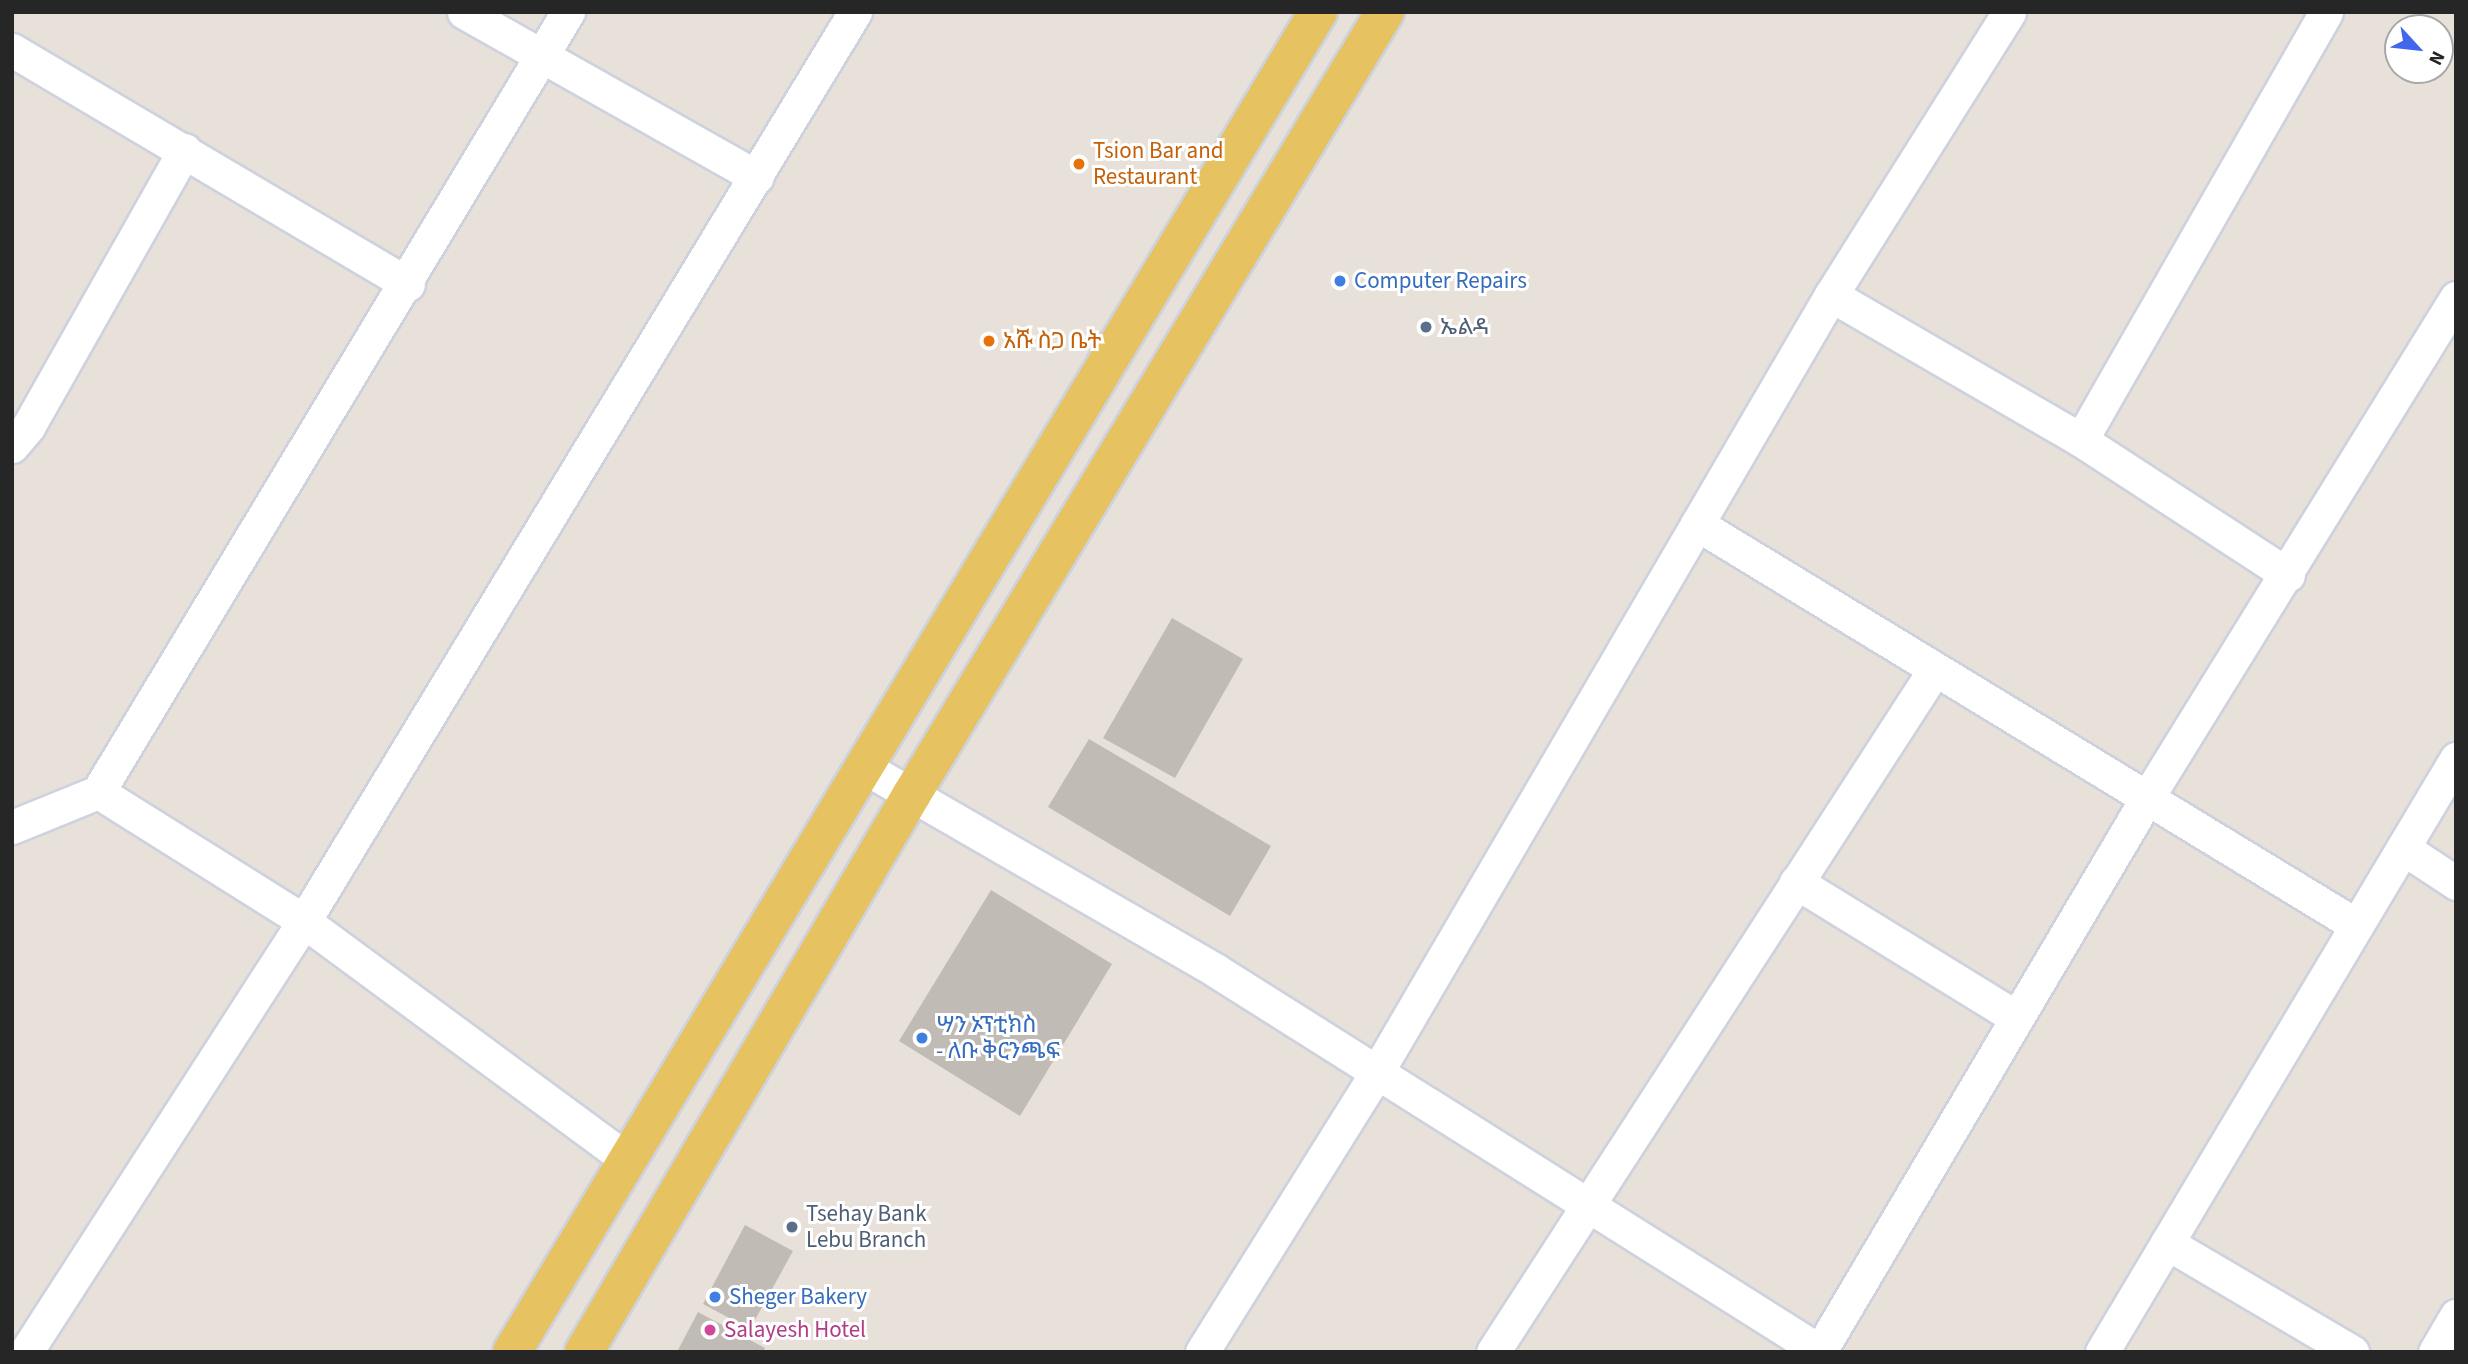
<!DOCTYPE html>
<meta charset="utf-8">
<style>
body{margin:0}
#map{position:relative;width:2468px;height:1364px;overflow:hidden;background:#e8e1d9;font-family:"Source Sans 3","Noto Sans Ethiopic",sans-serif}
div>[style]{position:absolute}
.building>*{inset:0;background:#c0bbb4}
.roads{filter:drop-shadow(2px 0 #ced2df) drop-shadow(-2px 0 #ced2df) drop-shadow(0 2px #ced2df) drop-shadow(0 -2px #ced2df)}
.minor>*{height:33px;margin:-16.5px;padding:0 16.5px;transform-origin:16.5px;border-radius:16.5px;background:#fff}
.primary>*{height:38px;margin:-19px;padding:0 19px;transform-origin:19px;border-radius:19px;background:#e6c360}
.dots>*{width:19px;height:19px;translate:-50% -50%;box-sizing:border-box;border:4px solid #fff;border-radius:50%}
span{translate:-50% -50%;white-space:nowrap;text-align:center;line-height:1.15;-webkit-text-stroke:6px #fff;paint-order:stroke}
.food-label{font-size:23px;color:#c56008}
.left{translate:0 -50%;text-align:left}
.shop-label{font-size:23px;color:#366cbe}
.service-label{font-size:23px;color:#4e5e75}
.hotel-label{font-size:23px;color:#b23c85}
.frame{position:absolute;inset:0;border:14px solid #262626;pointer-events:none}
.north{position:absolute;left:2384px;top:14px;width:70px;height:70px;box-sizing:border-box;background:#fff;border:2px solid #a8a8a8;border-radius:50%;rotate:117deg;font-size:19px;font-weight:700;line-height:28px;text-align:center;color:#262626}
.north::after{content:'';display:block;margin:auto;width:24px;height:32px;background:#4266ec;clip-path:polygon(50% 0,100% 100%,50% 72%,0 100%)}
</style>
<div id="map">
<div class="building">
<div style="clip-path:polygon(1172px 618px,1243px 659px,1175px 778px,1103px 738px)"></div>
<div style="clip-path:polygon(1089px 739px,1271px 846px,1230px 916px,1048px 807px)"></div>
<div style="clip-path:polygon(991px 890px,1112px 964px,1020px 1116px,899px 1041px)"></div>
<div style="clip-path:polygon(745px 1225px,793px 1251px,750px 1329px,703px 1304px)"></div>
<div style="clip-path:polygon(698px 1312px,765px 1348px,763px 1352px,677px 1352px)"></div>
</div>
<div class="roads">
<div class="minor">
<div style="left:464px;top:12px;width:336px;rotate:29.4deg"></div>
<div style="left:12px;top:50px;width:460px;rotate:30.6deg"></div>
<div style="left:1831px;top:295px;width:289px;rotate:30.1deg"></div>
<div style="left:2081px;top:440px;width:247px;rotate:33.1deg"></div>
<div style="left:2081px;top:440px;width:493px;rotate:-60.2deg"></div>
<div style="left:12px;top:446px;width:25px;rotate:-50deg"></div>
<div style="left:28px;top:427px;width:318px;rotate:-60.5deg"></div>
<div style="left:1697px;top:524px;width:769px;rotate:31.33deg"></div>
<div style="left:862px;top:766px;width:408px;rotate:30deg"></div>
<div style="left:1215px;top:970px;width:716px;rotate:32.23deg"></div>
<div style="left:12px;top:827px;width:93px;rotate:-22.1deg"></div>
<div style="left:2403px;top:848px;width:64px;rotate:33.4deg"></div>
<div style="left:1796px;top:882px;width:259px;rotate:31.6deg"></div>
<div style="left:625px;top:1158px;width:399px;rotate:-143.6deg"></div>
<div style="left:304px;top:921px;width:1063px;rotate:-58.78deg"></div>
<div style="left:2167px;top:1243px;width:215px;rotate:30.5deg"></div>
<div style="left:1820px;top:1351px;width:642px;rotate:-59.4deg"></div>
<div style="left:2147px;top:798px;width:588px;rotate:-58.28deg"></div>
<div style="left:26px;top:1352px;width:513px;rotate:-57.18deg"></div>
<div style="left:304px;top:921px;width:243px;rotate:-147.9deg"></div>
<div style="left:98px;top:792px;width:911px;rotate:-58.93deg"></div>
<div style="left:1202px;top:1352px;width:330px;rotate:-58deg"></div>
<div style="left:1377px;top:1072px;width:900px;rotate:-59.7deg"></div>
<div style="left:1831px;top:295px;width:334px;rotate:-57.8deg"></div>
<div style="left:1493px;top:1352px;width:810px;rotate:-57.09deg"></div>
<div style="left:2102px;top:1352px;width:691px;rotate:-59.16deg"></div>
<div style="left:2435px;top:1352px;width:42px;rotate:-59.7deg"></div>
</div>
<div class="primary">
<div style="left:512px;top:1352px;width:1564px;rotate:-58.97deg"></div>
<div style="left:584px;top:1352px;width:647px;rotate:-59.55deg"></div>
<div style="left:912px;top:794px;width:914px;rotate:-58.83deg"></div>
</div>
</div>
<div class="dots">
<div style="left:1079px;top:164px;background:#e8710a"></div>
<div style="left:1340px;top:281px;background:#3f7fe0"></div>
<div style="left:1426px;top:327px;background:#5c6f8a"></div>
<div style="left:989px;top:341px;background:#e8710a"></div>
<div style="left:922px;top:1038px;background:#3f7fe0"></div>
<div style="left:792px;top:1227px;background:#5c6f8a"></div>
<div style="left:715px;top:1297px;background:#3f7fe0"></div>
<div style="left:710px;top:1330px;background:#d1479c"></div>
</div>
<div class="food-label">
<span class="left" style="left:1093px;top:164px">Tsion Bar and<br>Restaurant</span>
<span class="left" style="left:1003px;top:341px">አሹ ስጋ ቤት</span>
</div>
<div class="shop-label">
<span class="left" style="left:1354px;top:281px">Computer Repairs</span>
<span class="left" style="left:936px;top:1038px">ሣን ኦፕቲክስ<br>- ለቡ ቅርንጫፍ</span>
<span class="left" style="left:729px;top:1297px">Sheger Bakery</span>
</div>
<div class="service-label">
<span class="left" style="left:1440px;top:327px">ኤልዳ</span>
<span class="left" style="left:806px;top:1227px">Tsehay Bank<br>Lebu Branch</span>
</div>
<div class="hotel-label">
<span class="left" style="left:724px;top:1330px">Salayesh Hotel</span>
</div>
<div class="frame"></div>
<div class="north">N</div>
</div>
